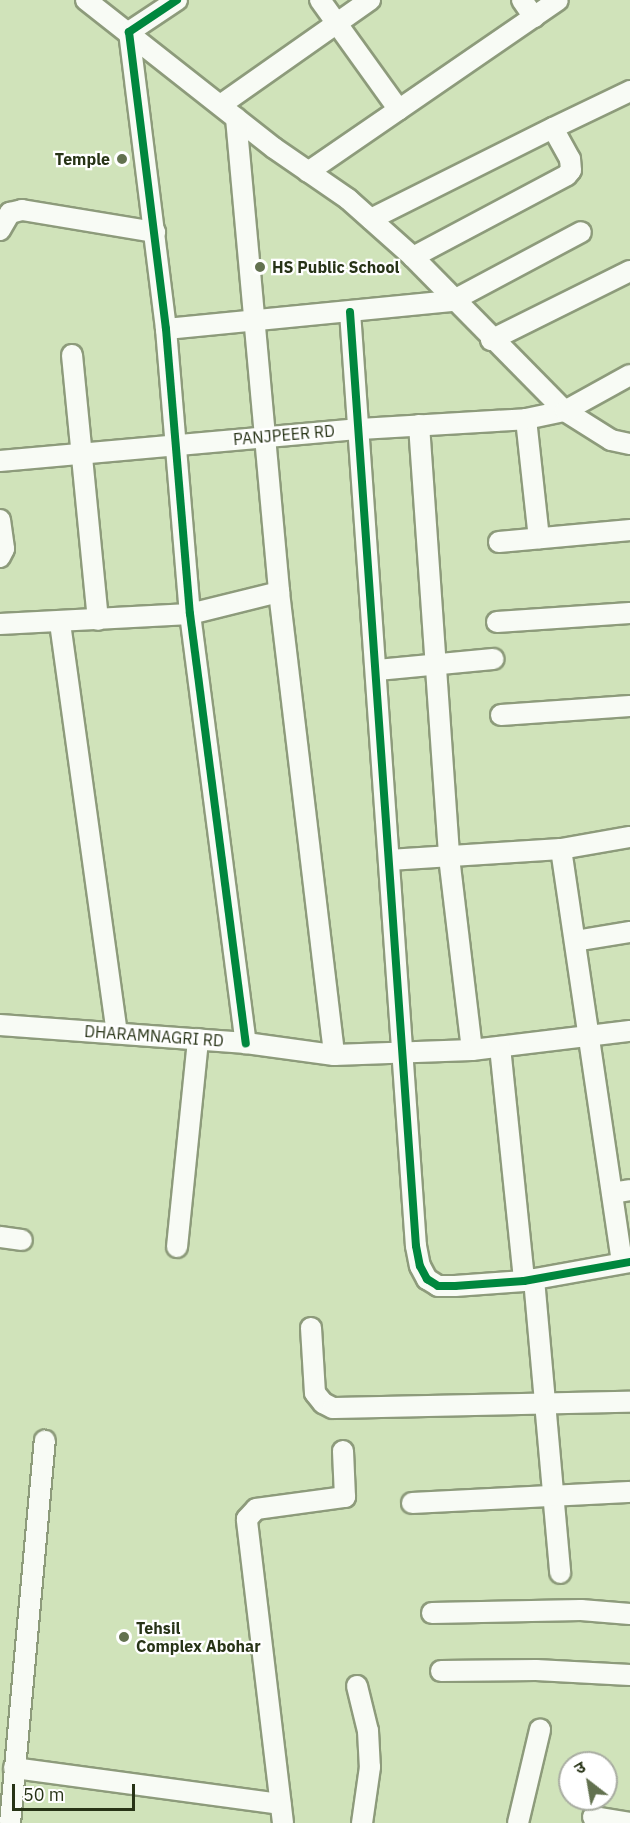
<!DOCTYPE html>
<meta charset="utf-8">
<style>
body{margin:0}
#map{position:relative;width:630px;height:1823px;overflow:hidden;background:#d0e3ba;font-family:"IBM Plex Sans","Noto Sans Devanagari",sans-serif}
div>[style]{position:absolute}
.roads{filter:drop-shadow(2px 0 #8d9b7b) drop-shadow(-2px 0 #8d9b7b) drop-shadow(0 2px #8d9b7b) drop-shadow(0 -2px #8d9b7b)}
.minor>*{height:20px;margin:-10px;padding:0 10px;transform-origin:10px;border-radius:10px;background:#f8fbf5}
.cycleway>*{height:8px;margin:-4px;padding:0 4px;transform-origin:4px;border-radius:4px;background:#00873e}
.dots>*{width:16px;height:16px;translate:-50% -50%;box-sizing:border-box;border:3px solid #fff;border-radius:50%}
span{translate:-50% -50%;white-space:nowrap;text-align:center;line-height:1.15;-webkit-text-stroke:4.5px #fff;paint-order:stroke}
.poi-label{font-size:16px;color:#273316;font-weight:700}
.right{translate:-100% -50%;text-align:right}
.left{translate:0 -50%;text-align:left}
.street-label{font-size:16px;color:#273316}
.north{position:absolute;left:558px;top:1751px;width:60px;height:60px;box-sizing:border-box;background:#fff;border:2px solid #a9ada2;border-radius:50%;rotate:329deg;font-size:16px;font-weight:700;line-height:24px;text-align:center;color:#273316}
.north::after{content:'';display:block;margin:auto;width:21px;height:27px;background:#62714f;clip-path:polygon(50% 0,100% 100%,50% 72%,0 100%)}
.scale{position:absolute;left:12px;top:1784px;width:123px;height:27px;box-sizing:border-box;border:3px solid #273316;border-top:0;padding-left:8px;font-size:18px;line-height:21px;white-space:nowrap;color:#273316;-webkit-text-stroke:4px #fff;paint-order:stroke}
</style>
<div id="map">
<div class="roads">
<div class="minor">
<div style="left:86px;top:0;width:239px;rotate:38.2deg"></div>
<div style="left:274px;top:148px;width:90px;rotate:34.6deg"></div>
<div style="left:348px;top:199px;width:87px;rotate:41.7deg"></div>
<div style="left:413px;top:257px;width:216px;rotate:45.4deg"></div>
<div style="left:565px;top:411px;width:54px;rotate:32.2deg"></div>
<div style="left:611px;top:440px;width:19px;rotate:12deg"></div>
<div style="left:177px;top:0;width:58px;rotate:146.3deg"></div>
<div style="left:129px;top:32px;width:299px;rotate:82.9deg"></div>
<div style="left:166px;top:329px;width:286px;rotate:85.2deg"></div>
<div style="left:190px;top:614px;width:433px;rotate:82.6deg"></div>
<div style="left:320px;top:0;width:135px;rotate:54.3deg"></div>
<div style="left:522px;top:0;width:21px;rotate:55deg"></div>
<div style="left:222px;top:104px;width:181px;rotate:-35.1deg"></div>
<div style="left:236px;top:118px;width:476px;rotate:84.8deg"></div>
<div style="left:279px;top:592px;width:466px;rotate:83.2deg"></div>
<div style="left:308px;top:172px;width:303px;rotate:-34.5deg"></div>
<div style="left:371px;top:219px;width:203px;rotate:-26.6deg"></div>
<div style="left:0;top:230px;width:20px;rotate:-60deg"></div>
<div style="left:10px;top:213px;width:12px;rotate:-14deg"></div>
<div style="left:22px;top:210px;width:135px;rotate:9.4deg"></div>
<div style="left:413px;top:257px;width:174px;rotate:-28deg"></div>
<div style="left:567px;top:175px;width:6px;rotate:-51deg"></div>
<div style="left:571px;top:170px;width:11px;rotate:-95deg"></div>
<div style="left:570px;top:159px;width:35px;rotate:-119deg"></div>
<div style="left:553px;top:128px;width:85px;rotate:-25.7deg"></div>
<div style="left:350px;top:312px;width:936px;rotate:85.96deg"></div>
<div style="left:416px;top:1246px;width:20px;rotate:79deg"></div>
<div style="left:420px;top:1266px;width:15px;rotate:62deg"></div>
<div style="left:427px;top:1279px;width:13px;rotate:32deg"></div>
<div style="left:438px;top:1286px;width:17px"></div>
<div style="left:455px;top:1286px;width:69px;rotate:-4.1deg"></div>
<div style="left:524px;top:1281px;width:108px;rotate:-10.2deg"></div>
<div style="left:166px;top:329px;width:287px;rotate:-5.6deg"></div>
<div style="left:452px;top:301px;width:146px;rotate:-28.1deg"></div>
<div style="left:491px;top:340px;width:155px;rotate:-26.4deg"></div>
<div style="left:72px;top:355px;width:266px;rotate:84.4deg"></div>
<div style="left:526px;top:419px;width:120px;rotate:83.8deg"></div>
<div style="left:419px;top:425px;width:433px;rotate:86deg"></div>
<div style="left:449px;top:857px;width:194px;rotate:83.2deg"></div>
<div style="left:0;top:461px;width:361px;rotate:-5.1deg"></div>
<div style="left:360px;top:429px;width:166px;rotate:-3.4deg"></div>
<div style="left:526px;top:419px;width:40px;rotate:-12deg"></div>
<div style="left:565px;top:411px;width:74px;rotate:-29deg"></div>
<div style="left:0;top:520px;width:29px;rotate:82deg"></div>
<div style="left:4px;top:549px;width:9px;rotate:117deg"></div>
<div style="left:499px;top:542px;width:132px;rotate:-5.2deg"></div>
<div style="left:497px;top:622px;width:133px;rotate:-3.9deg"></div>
<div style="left:60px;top:623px;width:413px;rotate:82.1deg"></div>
<div style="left:0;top:624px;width:190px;rotate:-3deg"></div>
<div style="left:190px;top:614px;width:92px;rotate:-13.9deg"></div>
<div style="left:377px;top:670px;width:117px;rotate:-5.4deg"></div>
<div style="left:501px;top:715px;width:129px;rotate:-4deg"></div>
<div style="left:561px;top:849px;width:418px;rotate:81.6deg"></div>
<div style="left:389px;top:860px;width:172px;rotate:-3.7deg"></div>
<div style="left:561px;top:849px;width:70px;rotate:-9.9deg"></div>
<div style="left:575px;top:941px;width:56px;rotate:-9.3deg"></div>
<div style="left:0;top:1025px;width:247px;rotate:4.2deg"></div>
<div style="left:246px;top:1043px;width:89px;rotate:7.8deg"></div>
<div style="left:334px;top:1055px;width:138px;rotate:-2.1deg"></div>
<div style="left:472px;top:1050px;width:159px;rotate:-6.9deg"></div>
<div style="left:500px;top:1047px;width:235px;rotate:84.1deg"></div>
<div style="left:612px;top:1193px;width:18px;rotate:-9deg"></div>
<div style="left:0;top:1237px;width:22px;rotate:8deg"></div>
<div style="left:177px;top:1247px;width:209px;rotate:-84.2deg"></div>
<div style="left:534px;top:1279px;width:295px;rotate:84.9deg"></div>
<div style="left:311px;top:1328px;width:65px;rotate:86.5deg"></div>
<div style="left:315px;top:1393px;width:13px;rotate:51deg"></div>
<div style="left:323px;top:1403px;width:11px;rotate:27deg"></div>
<div style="left:333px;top:1408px;width:297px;rotate:-1.2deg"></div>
<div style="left:412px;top:1503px;width:218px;rotate:-2.9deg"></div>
<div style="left:432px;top:1613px;width:149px;rotate:-1.2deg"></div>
<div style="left:581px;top:1610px;width:49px;rotate:4.7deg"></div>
<div style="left:441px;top:1671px;width:95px;rotate:-0.6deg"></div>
<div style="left:536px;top:1670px;width:94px;rotate:3deg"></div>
<div style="left:357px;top:1686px;width:46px;rotate:76.3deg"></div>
<div style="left:368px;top:1731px;width:36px;rotate:87deg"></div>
<div style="left:370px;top:1767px;width:57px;rotate:98.1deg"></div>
<div style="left:14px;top:1768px;width:269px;rotate:7.7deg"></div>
<div style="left:593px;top:1817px;width:37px;rotate:9deg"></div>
<div style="left:10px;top:1823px;width:384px;rotate:-84.8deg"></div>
<div style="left:283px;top:1823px;width:306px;rotate:-96.8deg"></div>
<div style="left:247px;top:1519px;width:13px;rotate:-48deg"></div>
<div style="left:256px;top:1509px;width:90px;rotate:-7.7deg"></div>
<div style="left:345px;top:1497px;width:46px;rotate:-92.5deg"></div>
<div style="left:518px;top:1823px;width:96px;rotate:-76.7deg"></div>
</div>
</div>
<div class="cycleway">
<div style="left:177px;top:0;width:58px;rotate:146.3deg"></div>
<div style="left:129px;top:32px;width:299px;rotate:82.9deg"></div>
<div style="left:166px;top:329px;width:286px;rotate:85.2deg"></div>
<div style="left:190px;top:614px;width:433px;rotate:82.6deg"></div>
<div style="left:350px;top:312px;width:936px;rotate:85.96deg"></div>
<div style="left:416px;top:1246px;width:20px;rotate:79deg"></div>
<div style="left:420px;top:1266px;width:15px;rotate:62deg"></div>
<div style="left:427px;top:1279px;width:13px;rotate:32deg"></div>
<div style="left:438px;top:1286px;width:17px"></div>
<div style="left:455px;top:1286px;width:69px;rotate:-4.1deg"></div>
<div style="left:524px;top:1281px;width:108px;rotate:-10.2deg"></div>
</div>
<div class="dots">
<div style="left:122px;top:159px;background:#62714f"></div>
<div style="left:260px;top:267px;background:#62714f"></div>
<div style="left:124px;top:1637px;background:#62714f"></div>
</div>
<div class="poi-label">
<span class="right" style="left:110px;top:159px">Temple</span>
<span class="left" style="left:272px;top:267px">HS Public School</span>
<span class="left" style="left:136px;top:1637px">Tehsil<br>Complex Abohar</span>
</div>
<div class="street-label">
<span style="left:284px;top:435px;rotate:-5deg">PANJPEER RD</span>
<span style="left:154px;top:1036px;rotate:4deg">DHARAMNAGRI RD</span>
</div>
<div class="north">उ</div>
<div class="scale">50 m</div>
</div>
